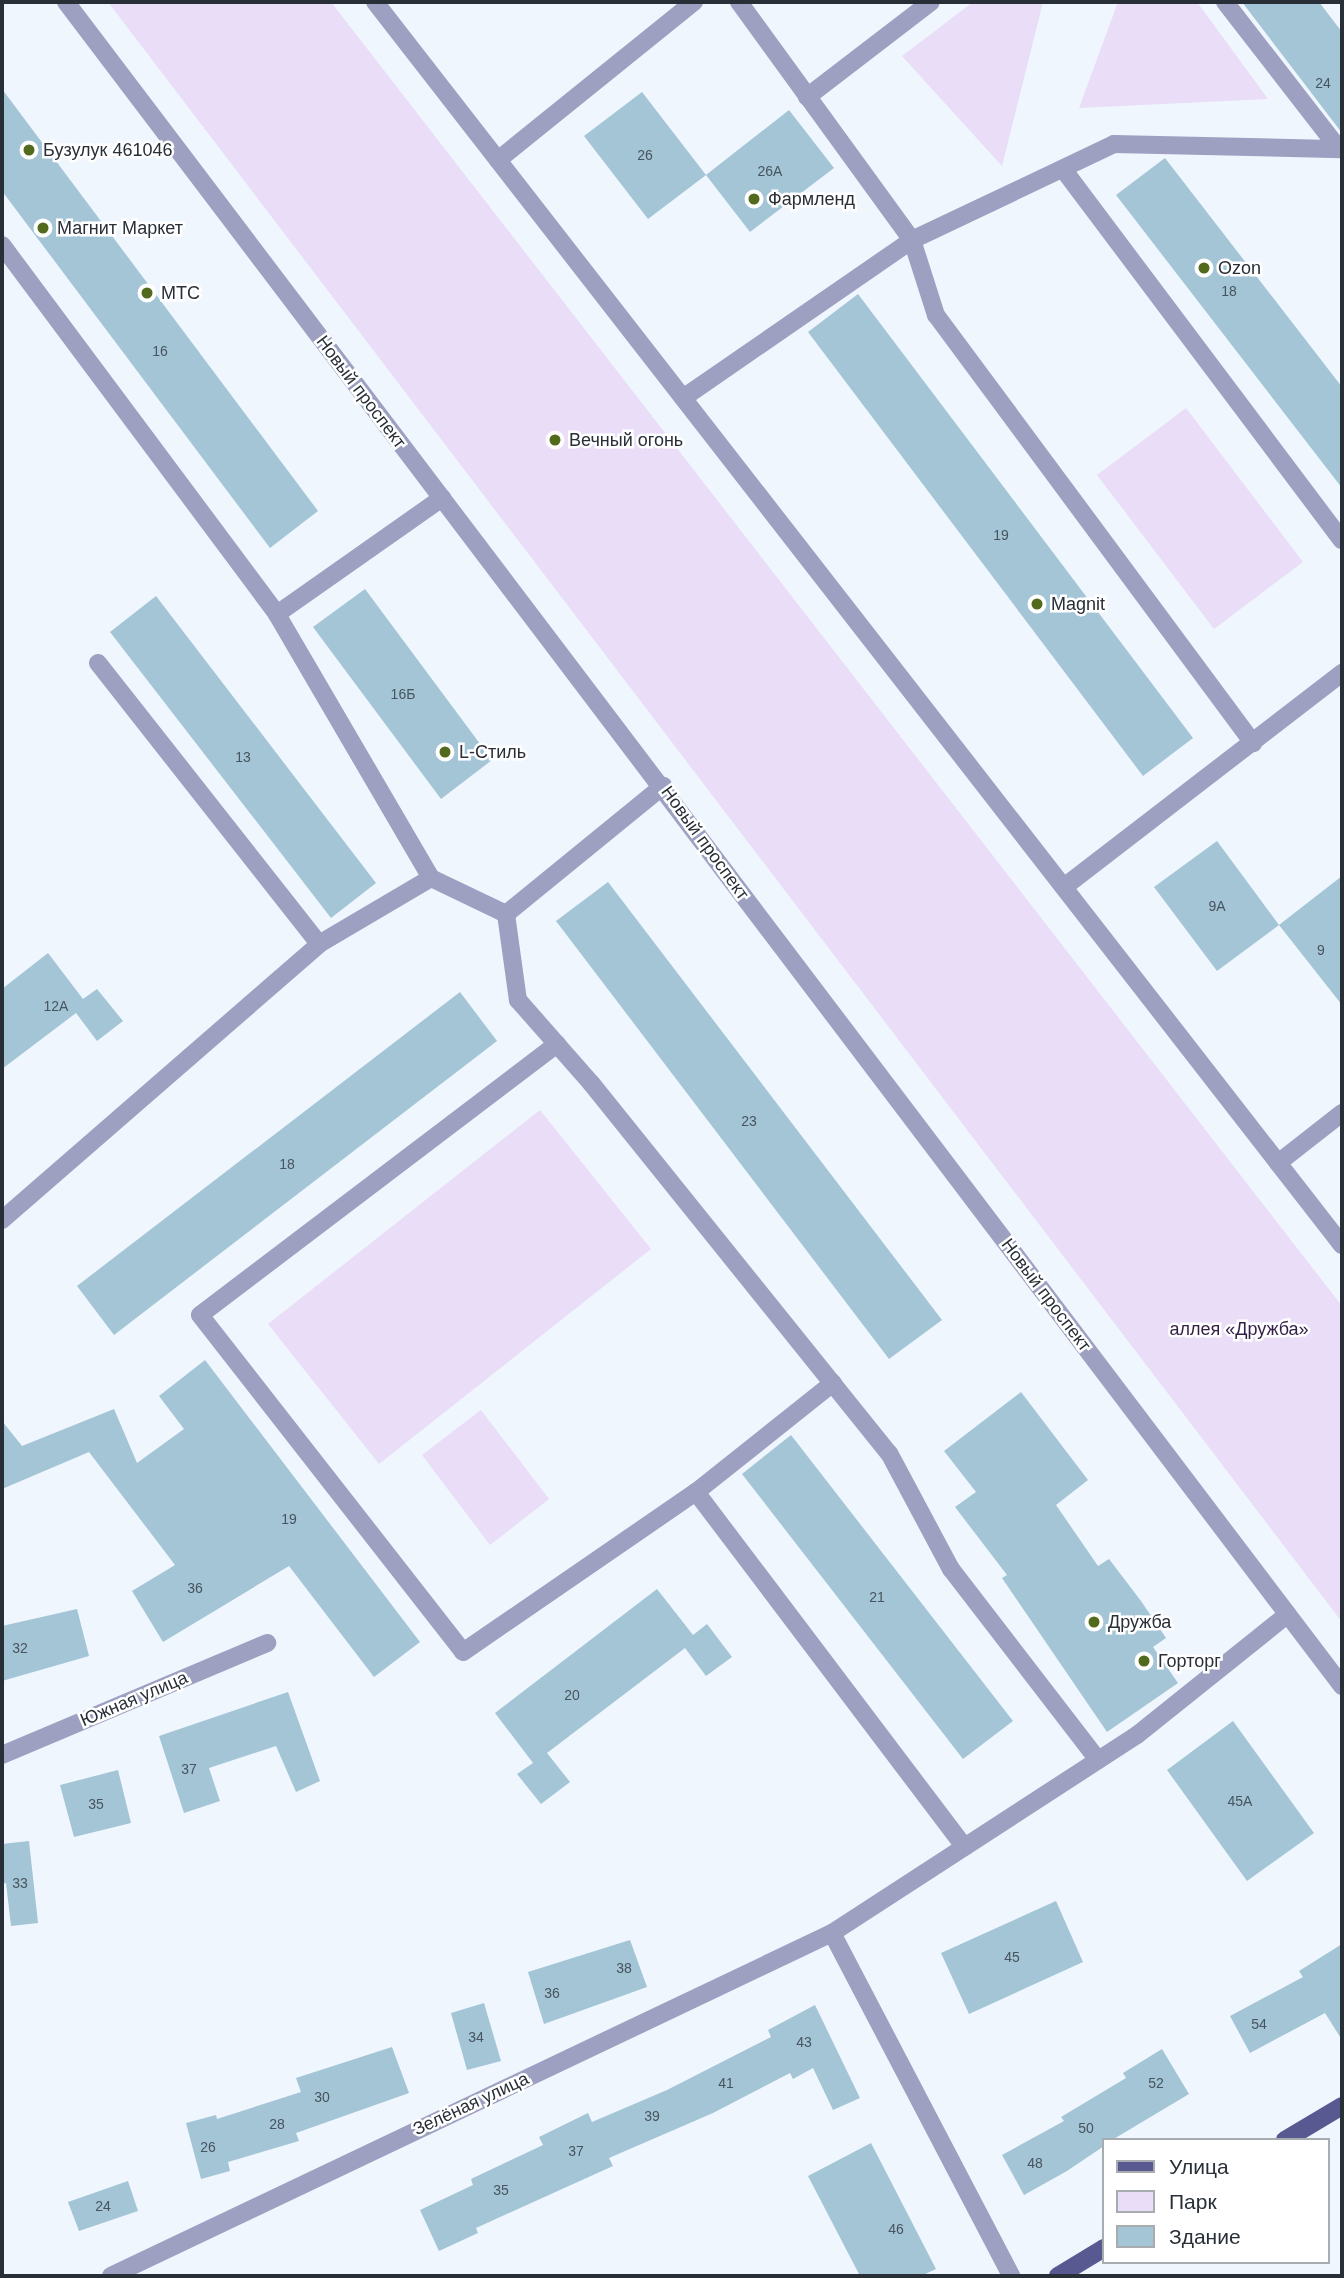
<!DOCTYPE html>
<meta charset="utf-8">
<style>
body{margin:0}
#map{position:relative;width:1344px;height:2278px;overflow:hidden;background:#eff6fe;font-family:Arial,sans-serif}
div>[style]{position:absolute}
.green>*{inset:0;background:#e9ddf7}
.building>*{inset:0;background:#a3c5d6}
.minor>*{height:18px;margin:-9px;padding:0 9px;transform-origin:9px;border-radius:9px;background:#9da0c0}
.major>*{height:18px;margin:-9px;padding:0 9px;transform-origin:9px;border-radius:9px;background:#575990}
.dots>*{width:19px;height:19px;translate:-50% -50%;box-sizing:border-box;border:4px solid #fff;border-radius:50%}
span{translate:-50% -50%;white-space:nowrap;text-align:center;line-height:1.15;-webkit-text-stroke:5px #fff;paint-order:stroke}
.number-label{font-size:14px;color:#48545f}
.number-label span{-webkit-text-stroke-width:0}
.poi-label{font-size:18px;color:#292f37}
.left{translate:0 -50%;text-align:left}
.street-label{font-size:18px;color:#292f37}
.park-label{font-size:18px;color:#331e46}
.frame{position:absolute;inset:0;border:4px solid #292f37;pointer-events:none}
.legend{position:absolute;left:1102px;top:2138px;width:228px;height:126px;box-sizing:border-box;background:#fff;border:2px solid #a9acaf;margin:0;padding:9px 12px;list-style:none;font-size:21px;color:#292f37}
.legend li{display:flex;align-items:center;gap:14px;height:35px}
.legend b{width:35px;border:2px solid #a9acaf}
</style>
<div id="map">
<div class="green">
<div style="clip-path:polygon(108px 2px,331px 2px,1342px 1306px,1342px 1622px)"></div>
<div style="clip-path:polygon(973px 2px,1043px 2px,1002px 166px,902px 56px)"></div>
<div style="clip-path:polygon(1118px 2px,1197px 2px,1268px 99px,1079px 108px)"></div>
<div style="clip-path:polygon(1186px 408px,1303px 562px,1214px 629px,1097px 475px)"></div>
<div style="clip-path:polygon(540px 1110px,651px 1249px,379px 1464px,268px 1324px)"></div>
<div style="clip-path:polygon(481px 1410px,549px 1499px,490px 1545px,422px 1455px)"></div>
</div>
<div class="building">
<div style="clip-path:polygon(1242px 2px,1319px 2px,1342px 32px,1342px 133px)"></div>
<div style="clip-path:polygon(2px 89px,318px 511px,270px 548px,2px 191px)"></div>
<div style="clip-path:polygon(642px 92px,706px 175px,648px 219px,584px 136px)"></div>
<div style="clip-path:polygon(789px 110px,834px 168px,750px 232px,706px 175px)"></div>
<div style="clip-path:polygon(1165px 158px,1342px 387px,1342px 488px,1116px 195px)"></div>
<div style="clip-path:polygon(858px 294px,1193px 738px,1143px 776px,808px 332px)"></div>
<div style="clip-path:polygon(365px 589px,492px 760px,441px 799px,313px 627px)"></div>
<div style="clip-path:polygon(156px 596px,376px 883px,331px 918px,110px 632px)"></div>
<div style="clip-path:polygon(1217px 841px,1279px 925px,1217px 971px,1154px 887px)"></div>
<div style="clip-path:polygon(1342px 876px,1342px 1005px,1279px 925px)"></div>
<div style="clip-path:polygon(608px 882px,942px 1320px,889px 1359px,556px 921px)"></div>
<div style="clip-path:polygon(48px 953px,83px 999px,97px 989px,123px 1021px,97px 1041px,76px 1013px,2px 1069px,2px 989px)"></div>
<div style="clip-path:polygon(460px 992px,497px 1041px,114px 1335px,77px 1286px)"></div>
<div style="clip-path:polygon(205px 1360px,420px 1642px,374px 1677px,289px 1566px,163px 1642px,132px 1591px,175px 1565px,89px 1452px,2px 1489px,2px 1421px,22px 1446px,114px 1409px,137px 1463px,184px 1429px,159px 1396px)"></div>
<div style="clip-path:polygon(1021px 1392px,1088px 1480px,1056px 1505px,1098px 1566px,1109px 1559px,1141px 1601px,1166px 1638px,1153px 1647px,1178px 1683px,1107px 1732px,1002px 1578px,1007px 1575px,955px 1507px,976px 1492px,944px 1451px)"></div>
<div style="clip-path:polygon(791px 1435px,1013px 1721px,963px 1759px,742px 1474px)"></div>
<div style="clip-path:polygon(657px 1589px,693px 1635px,707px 1624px,732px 1657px,706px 1676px,685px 1648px,547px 1753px,570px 1782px,541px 1804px,517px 1774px,533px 1763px,495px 1713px)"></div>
<div style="clip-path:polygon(77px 1609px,89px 1656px,2px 1681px,2px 1626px)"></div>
<div style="clip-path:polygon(288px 1692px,320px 1781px,296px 1792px,276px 1746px,209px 1768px,220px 1801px,184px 1813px,159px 1736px)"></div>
<div style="clip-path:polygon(1233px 1721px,1314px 1833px,1247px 1881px,1167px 1770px)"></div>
<div style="clip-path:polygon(118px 1770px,131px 1823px,74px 1837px,60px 1785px)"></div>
<div style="clip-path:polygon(29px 1841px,38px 1923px,11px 1926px,6px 1883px,2px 1884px,2px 1844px)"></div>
<div style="clip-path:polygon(1056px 1901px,1083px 1962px,969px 2014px,941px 1953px)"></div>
<div style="clip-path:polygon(630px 1940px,647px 1987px,544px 2024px,528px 1972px)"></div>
<div style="clip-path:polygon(1342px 1944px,1342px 2040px,1325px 2013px,1250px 2053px,1230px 2016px,1303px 1977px,1299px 1971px)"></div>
<div style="clip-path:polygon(484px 2003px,501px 2061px,467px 2070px,451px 2013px)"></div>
<div style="clip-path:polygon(815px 2005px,860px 2098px,833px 2110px,813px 2068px,793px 2079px,790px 2073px,713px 2113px,609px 2158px,613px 2166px,476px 2228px,478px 2233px,439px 2251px,420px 2210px,473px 2185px,471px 2179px,543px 2145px,539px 2137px,588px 2113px,592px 2122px,667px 2090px,771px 2037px,768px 2030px)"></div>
<div style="clip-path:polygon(392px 2047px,409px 2093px,296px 2133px,299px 2141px,228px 2162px,230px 2171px,201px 2179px,186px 2123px,216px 2115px,217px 2119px,301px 2092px,296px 2078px)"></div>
<div style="clip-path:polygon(1162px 2049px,1189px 2094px,1112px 2140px,1104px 2140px,1104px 2146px,1067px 2171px,1024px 2195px,1002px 2155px,1064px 2121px,1061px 2117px,1126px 2078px,1123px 2073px)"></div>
<div style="clip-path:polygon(871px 2143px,936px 2269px,921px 2276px,860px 2276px,808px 2176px)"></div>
<div style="clip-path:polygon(128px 2181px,138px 2211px,79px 2231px,68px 2202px)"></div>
</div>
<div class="minor">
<div style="left:66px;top:2px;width:2113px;rotate:52.85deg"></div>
<div style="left:375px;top:2px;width:1575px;rotate:52.12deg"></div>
<div style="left:739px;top:2px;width:294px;rotate:54deg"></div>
<div style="left:912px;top:240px;width:79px;rotate:72.3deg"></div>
<div style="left:936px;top:315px;width:533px;rotate:53.47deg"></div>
<div style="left:1225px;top:2px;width:186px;rotate:52.2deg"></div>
<div style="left:807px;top:97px;width:156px;rotate:-37.5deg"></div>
<div style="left:498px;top:160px;width:252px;rotate:-38.9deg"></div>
<div style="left:1063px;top:169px;width:464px;rotate:53.1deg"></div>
<div style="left:2px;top:245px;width:460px;rotate:53.3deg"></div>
<div style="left:683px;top:398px;width:278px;rotate:-34.6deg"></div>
<div style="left:912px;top:240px;width:224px;rotate:-25.4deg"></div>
<div style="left:1114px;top:144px;width:228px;rotate:1.3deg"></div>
<div style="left:98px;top:663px;width:357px;rotate:51.8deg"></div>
<div style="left:431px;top:878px;width:306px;rotate:-120.3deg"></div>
<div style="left:277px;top:614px;width:202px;rotate:-35.1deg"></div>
<div style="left:1064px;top:887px;width:351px;rotate:-37.6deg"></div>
<div style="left:506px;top:914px;width:87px;rotate:82.1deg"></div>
<div style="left:518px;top:1000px;width:111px;rotate:48.7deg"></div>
<div style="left:591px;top:1083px;width:475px;rotate:51.2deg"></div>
<div style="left:889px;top:1453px;width:132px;rotate:61.9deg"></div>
<div style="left:951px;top:1569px;width:241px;rotate:52.4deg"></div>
<div style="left:557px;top:1044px;width:448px;rotate:142.8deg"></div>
<div style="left:200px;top:1315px;width:427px;rotate:52deg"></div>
<div style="left:463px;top:1652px;width:283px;rotate:-34.5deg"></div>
<div style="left:696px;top:1492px;width:445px;rotate:52.9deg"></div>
<div style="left:1278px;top:1163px;width:81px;rotate:-38deg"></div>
<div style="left:2px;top:1220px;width:420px;rotate:-41deg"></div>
<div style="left:319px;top:944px;width:130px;rotate:-30.5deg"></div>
<div style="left:431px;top:878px;width:83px;rotate:25.6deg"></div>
<div style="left:506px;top:914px;width:203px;rotate:-39.2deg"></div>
<div style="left:696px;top:1492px;width:175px;rotate:-38.5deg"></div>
<div style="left:2px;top:1755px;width:288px;rotate:-22.9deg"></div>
<div style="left:832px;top:1933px;width:387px;rotate:62.4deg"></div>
<div style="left:111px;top:2276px;width:798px;rotate:-25.44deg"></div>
<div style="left:832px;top:1933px;width:364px;rotate:-33deg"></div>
<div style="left:1137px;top:1735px;width:193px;rotate:-38.7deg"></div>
</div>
<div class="major">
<div style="left:1285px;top:2140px;width:66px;rotate:-30.8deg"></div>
<div style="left:1058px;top:2276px;width:54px;rotate:-31.3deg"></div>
</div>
<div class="dots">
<div style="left:29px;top:150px;background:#516a1b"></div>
<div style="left:754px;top:199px;background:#516a1b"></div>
<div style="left:43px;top:228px;background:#516a1b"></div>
<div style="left:1204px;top:268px;background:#516a1b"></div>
<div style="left:147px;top:293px;background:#516a1b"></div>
<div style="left:555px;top:440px;background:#516a1b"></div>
<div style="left:1037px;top:604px;background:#516a1b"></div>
<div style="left:445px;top:752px;background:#516a1b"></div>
<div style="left:1094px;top:1622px;background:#516a1b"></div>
<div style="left:1144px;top:1661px;background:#516a1b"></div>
</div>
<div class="number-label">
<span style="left:1323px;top:83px">24</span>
<span style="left:645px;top:155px">26</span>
<span style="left:770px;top:171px">26А</span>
<span style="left:1229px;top:291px">18</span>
<span style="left:160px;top:351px">16</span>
<span style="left:1001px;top:535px">19</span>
<span style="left:403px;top:694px">16Б</span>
<span style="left:243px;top:757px">13</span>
<span style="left:1217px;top:906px">9А</span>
<span style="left:1321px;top:950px">9</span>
<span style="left:56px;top:1006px">12А</span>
<span style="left:749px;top:1121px">23</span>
<span style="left:287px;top:1164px">18</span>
<span style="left:289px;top:1519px">19</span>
<span style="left:195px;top:1588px">36</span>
<span style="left:877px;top:1597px">21</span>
<span style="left:20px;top:1648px">32</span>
<span style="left:572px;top:1695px">20</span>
<span style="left:189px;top:1769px">37</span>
<span style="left:1240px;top:1801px">45А</span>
<span style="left:96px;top:1804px">35</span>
<span style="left:20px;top:1883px">33</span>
<span style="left:1012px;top:1957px">45</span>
<span style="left:624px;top:1968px">38</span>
<span style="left:552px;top:1993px">36</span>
<span style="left:1259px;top:2024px">54</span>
<span style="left:476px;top:2037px">34</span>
<span style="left:804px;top:2042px">43</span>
<span style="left:726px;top:2083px">41</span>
<span style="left:1156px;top:2083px">52</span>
<span style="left:322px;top:2097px">30</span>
<span style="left:652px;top:2116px">39</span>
<span style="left:277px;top:2124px">28</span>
<span style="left:1086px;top:2128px">50</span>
<span style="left:208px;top:2147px">26</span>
<span style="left:576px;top:2151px">37</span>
<span style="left:1035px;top:2163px">48</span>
<span style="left:501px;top:2190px">35</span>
<span style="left:103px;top:2206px">24</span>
<span style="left:896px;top:2229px">46</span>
</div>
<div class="poi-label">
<span class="left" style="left:43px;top:150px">Бузулук 461046</span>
<span class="left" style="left:768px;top:199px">Фармленд</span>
<span class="left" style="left:57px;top:228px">Магнит Маркет</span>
<span class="left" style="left:1218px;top:268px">Ozon</span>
<span class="left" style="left:161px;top:293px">МТС</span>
<span class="left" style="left:569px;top:440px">Вечный огонь</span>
<span class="left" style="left:1051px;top:604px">Magnit</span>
<span class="left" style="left:459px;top:752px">L-Стиль</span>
<span class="left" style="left:1108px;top:1622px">Дружба</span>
<span class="left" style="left:1158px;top:1661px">Горторг</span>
</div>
<div class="street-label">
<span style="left:361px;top:392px;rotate:53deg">Новый проспект</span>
<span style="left:705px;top:843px;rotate:54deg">Новый проспект</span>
<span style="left:1046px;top:1295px;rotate:53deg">Новый проспект</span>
<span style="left:134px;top:1699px;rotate:-23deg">Южная улица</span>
<span style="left:471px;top:2104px;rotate:-25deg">Зелёная улица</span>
</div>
<div class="park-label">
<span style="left:1239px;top:1329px">аллея «Дружба»</span>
</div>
<div class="frame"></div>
<ul class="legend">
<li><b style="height:9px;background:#575990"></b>Улица</li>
<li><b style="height:19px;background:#e9ddf7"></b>Парк</li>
<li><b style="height:19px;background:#a3c5d6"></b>Здание</li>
</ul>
</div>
